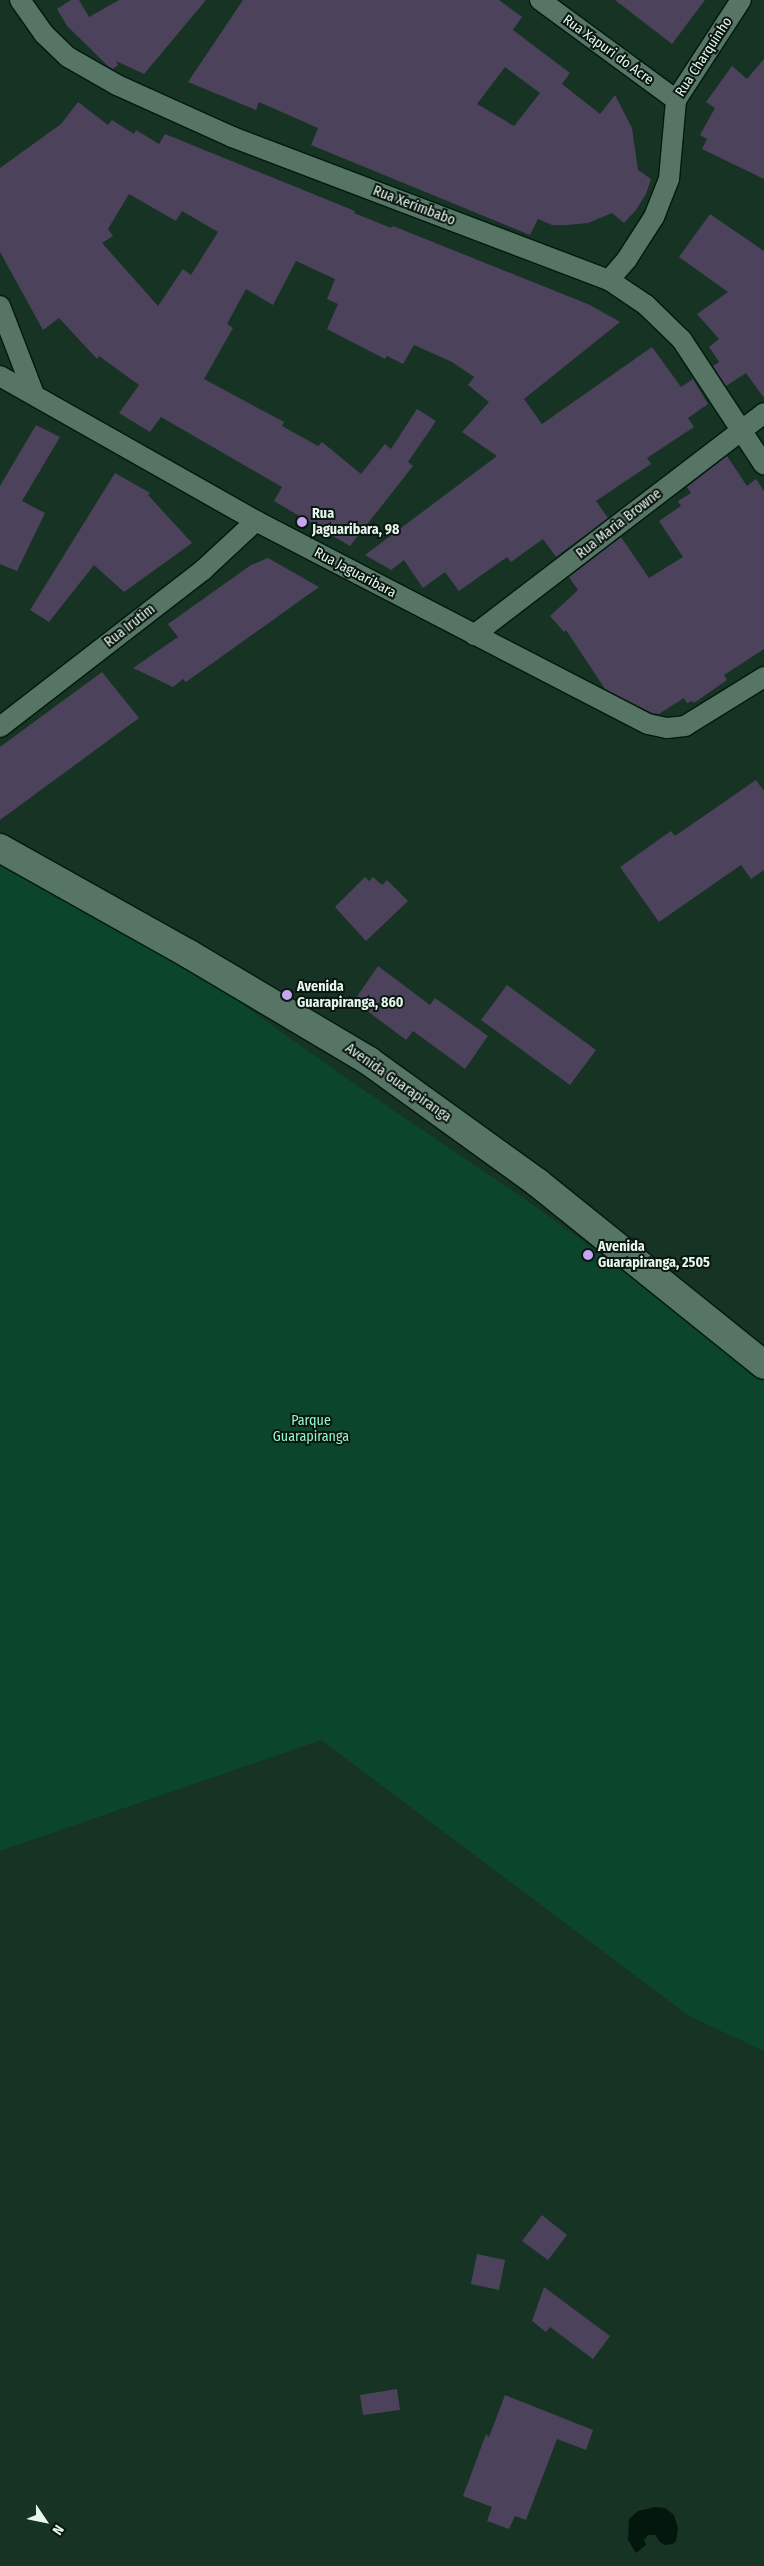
<!DOCTYPE html>
<style>
body{margin:0}
#map{position:relative;width:764px;height:2566px;overflow:hidden;background:#163324;font-family:"Fira Sans Condensed",sans-serif}
div>[style]{position:absolute}
.green>*{inset:0;background:#0a452c}
.water>*{inset:0;background:#03170d}
.building>*{inset:0;background:#4d425b}
.roads{filter:drop-shadow(1px 0 #001a0d) drop-shadow(-1px 0 #001a0d) drop-shadow(0 1px #001a0d) drop-shadow(0 -1px #001a0d)}
.street>*{height:20px;margin:-10px;padding:0 10px;transform-origin:10px;border-radius:10px;background:#567564}
.secondary>*{height:28px;margin:-14px;padding:0 14px;transform-origin:14px;border-radius:14px;background:#567564}
.dots>*{width:14px;height:14px;translate:-50% -50%;box-sizing:border-box;border:2px solid #0b1711;border-radius:50%}
span{translate:-50% -50%;white-space:nowrap;text-align:center;line-height:1.15;-webkit-text-stroke:4px #0b1711;paint-order:stroke}
.street-label{font-size:14px;color:#e6f7ed}
.poi-label{font-size:14px;color:#e6f7ed;font-weight:700}
.left{translate:0 -50%;text-align:left}
.park-label{font-size:14px;color:#94f8c4}
.north{position:absolute;left:20px;top:2496px;width:50px;height:50px;-webkit-text-stroke:4px #0b1711;paint-order:stroke;rotate:124deg;font-size:14px;font-weight:700;line-height:20px;text-align:center;color:#e6f7ed}
.north::after{content:'';display:block;margin:auto;width:18px;height:22px;background:#e6f7ed;clip-path:polygon(50% 0,100% 100%,50% 72%,0 100%)}
</style>
<div id="map">
<div class="green">
<div style="clip-path:polygon(0 855px,184px 963px,362px 1089px,525px 1199px,678px 1310px,754px 1360px,764px 1381px,764px 2051px,689px 2016px,321px 1740px,0 1851px)"></div>
</div>
<div class="water">
<div style="clip-path:polygon(655px 2507px,665px 2508px,674px 2515px,678px 2529px,676px 2541px,673px 2544px,665px 2545px,660px 2542px,655px 2535px,648px 2535px,644px 2540px,646px 2545px,636px 2553px,628px 2540px,629px 2519px,638px 2511px)"></div>
</div>
<div class="building">
<div style="clip-path:polygon(71px 0,79px 0,89px 17px,119px 0,206px 0,144px 74px,116px 61px,118px 65px,113px 69px,108px 66px,67px 26px,57px 9px)"></div>
<div style="clip-path:polygon(evenodd,243px 0,499px 0,522px 17px,513px 30px,570px 73px,562px 84px,600px 114px,615px 95px,632px 128px,638px 170px,651px 179px,646px 194px,636px 210px,624px 223px,612px 213px,588px 223px,567px 225px,552px 225px,538px 219px,530px 235px,311px 145px,318px 128px,259px 102px,256px 110px,188px 82px,243px 0,505px 67px,540px 93px,514px 126px,477px 104px,505px 67px)"></div>
<div style="clip-path:polygon(615px 0,705px 0,672px 44px)"></div>
<div style="clip-path:polygon(764px 59px,764px 179px,702px 149px,707px 139px,700px 135px,715px 108px,706px 102px,732px 66px,747px 79px)"></div>
<div style="clip-path:polygon(evenodd,78px 102px,108px 125px,112px 120px,134px 134px,136px 130px,159px 144px,165px 134px,355px 211px,354px 213px,391px 228px,393px 226px,590px 305px,620px 322px,524px 399px,542px 424px,652px 347px,681px 387px,693px 379px,708px 404px,688px 418px,694px 427px,647px 458px,651px 464px,596px 501px,608px 518px,556px 557px,543px 539px,511px 562px,507px 557px,459px 591px,445px 572px,423px 588px,404px 560px,391px 570px,365px 555px,497px 456px,462px 432px,489px 402px,468px 385px,474px 377px,452px 362px,414px 345px,403px 364px,387px 356px,385px 359px,327px 329px,338px 304px,327px 299px,335px 279px,296px 261px,273px 305px,246px 289px,227px 324px,233px 328px,204px 379px,284px 422px,282px 426px,318px 446px,322px 442px,361px 474px,385px 444px,391px 449px,417px 409px,436px 421px,408px 462px,413px 466px,350px 546px,274px 501px,282px 487px,161px 417px,150px 432px,119px 413px,139px 385px,99px 356px,97px 359px,59px 318px,43px 330px,0 252px,0 168px,61px 124px,78px 102px,129px 194px,176px 221px,182px 211px,218px 232px,191px 275px,183px 269px,158px 306px,102px 243px,113px 236px,108px 229px,129px 194px)"></div>
<div style="clip-path:polygon(710px 214px,764px 251px,764px 398px,746px 373px,726px 386px,713px 366px,719px 362px,709px 347px,719px 339px,697px 314px,728px 292px,679px 257px)"></div>
<div style="clip-path:polygon(36px 425px,60px 437px,22px 501px,45px 513px,17px 571px,0 564px,0 486px)"></div>
<div style="clip-path:polygon(727px 456px,747px 486px,756px 479px,764px 491px,764px 649px,724px 675px,727px 680px,694px 703px,692px 701px,687px 703px,684px 698px,659px 714px,652px 713px,605px 689px,566px 630px,564px 632px,550px 616px,578px 590px,569px 577px,621px 537px,649px 578px,683px 557px,659px 521px,681px 506px,678px 501px,691px 493px,687px 487px)"></div>
<div style="clip-path:polygon(115px 473px,150px 493px,148px 495px,192px 543px,124px 592px,94px 565px,49px 622px,30px 610px)"></div>
<div style="clip-path:polygon(268px 558px,319px 587px,186px 682px,183px 679px,173px 687px,133px 668px,178px 637px,168px 624px,251px 565px)"></div>
<div style="clip-path:polygon(102px 672px,139px 718px,0 820px,0 747px)"></div>
<div style="clip-path:polygon(756px 780px,764px 791px,764px 870px,751px 879px,741px 865px,659px 922px,620px 867px,671px 831px,675px 836px)"></div>
<div style="clip-path:polygon(365px 877px,369px 881px,373px 877px,382px 885px,387px 880px,408px 901px,366px 941px,335px 907px)"></div>
<div style="clip-path:polygon(378px 966px,430px 1005px,435px 998px,488px 1036px,465px 1069px,413px 1031px,406px 1040px,354px 1001px)"></div>
<div style="clip-path:polygon(507px 985px,596px 1050px,570px 1085px,481px 1020px)"></div>
<div style="clip-path:polygon(542px 2215px,567px 2235px,548px 2260px,522px 2241px)"></div>
<div style="clip-path:polygon(477px 2254px,505px 2260px,499px 2290px,471px 2284px)"></div>
<div style="clip-path:polygon(544px 2287px,610px 2336px,593px 2359px,550px 2327px,546px 2332px,532px 2321px)"></div>
<div style="clip-path:polygon(397px 2389px,400px 2410px,363px 2415px,360px 2395px)"></div>
<div style="clip-path:polygon(505px 2395px,593px 2430px,586px 2450px,557px 2439px,526px 2520px,515px 2516px,509px 2529px,487px 2521px,492px 2507px,463px 2496px,486px 2434px,489px 2437px)"></div>
</div>
<div class="roads">
<div class="street">
<div style="left:20px;top:0;width:42px;rotate:54.8deg"></div>
<div style="left:44px;top:34px;width:33px;rotate:44deg"></div>
<div style="left:68px;top:57px;width:56px;rotate:29.7deg"></div>
<div style="left:117px;top:85px;width:126px;rotate:24.3deg"></div>
<div style="left:232px;top:137px;width:403px;rotate:20.8deg"></div>
<div style="left:609px;top:280px;width:45px;rotate:34deg"></div>
<div style="left:646px;top:305px;width:50px;rotate:44.2deg"></div>
<div style="left:682px;top:340px;width:149px;rotate:56.7deg"></div>
<div style="left:540px;top:0;width:169px;rotate:36.3deg"></div>
<div style="left:609px;top:280px;width:28px;rotate:-49deg"></div>
<div style="left:627px;top:259px;width:50px;rotate:-57.3deg"></div>
<div style="left:654px;top:217px;width:41px;rotate:-68.5deg"></div>
<div style="left:669px;top:179px;width:79px;rotate:-84.9deg"></div>
<div style="left:676px;top:100px;width:119px;rotate:-57deg"></div>
<div style="left:0;top:306px;width:94px;rotate:68.9deg"></div>
<div style="left:0;top:376px;width:294px;rotate:29.5deg"></div>
<div style="left:256px;top:521px;width:441px;rotate:27.4deg"></div>
<div style="left:648px;top:724px;width:19px;rotate:12deg"></div>
<div style="left:667px;top:728px;width:18px;rotate:-6deg"></div>
<div style="left:685px;top:726px;width:93px;rotate:-31.8deg"></div>
<div style="left:474px;top:635px;width:365px;rotate:-37.4deg"></div>
<div style="left:0;top:727px;width:257px;rotate:-37.7deg"></div>
<div style="left:203px;top:570px;width:72px;rotate:-42.8deg"></div>
</div>
<div class="secondary">
<div style="left:0;top:848px;width:217px;rotate:29.3deg"></div>
<div style="left:189px;top:954px;width:209px;rotate:30.7deg"></div>
<div style="left:369px;top:1061px;width:208px;rotate:35.8deg"></div>
<div style="left:538px;top:1183px;width:290px;rotate:38.8deg"></div>
</div>
</div>
<div class="dots">
<div style="left:302px;top:522px;background:#c6a6f0"></div>
<div style="left:287px;top:995px;background:#c6a6f0"></div>
<div style="left:588px;top:1255px;background:#c6a6f0"></div>
</div>
<div class="street-label">
<span style="left:608px;top:50px;rotate:36deg">Rua Xapuri do Acre</span>
<span style="left:704px;top:57px;rotate:-57deg">Rua Charquinho</span>
<span style="left:414px;top:206px;rotate:21deg">Rua Xerimbabo</span>
<span style="left:619px;top:524px;rotate:-38deg">Rua Maria Browne</span>
<span style="left:355px;top:573px;rotate:28deg">Rua Jaguaribara</span>
<span style="left:130px;top:626px;rotate:-38deg">Rua Irutim</span>
<span style="left:398px;top:1083px;rotate:35deg">Avenida Guarapiranga</span>
</div>
<div class="poi-label">
<span class="left" style="left:312px;top:522px">Rua<br>Jaguaribara, 98</span>
<span class="left" style="left:297px;top:995px">Avenida<br>Guarapiranga, 860</span>
<span class="left" style="left:598px;top:1255px">Avenida<br>Guarapiranga, 2505</span>
</div>
<div class="park-label">
<span style="left:311px;top:1429px">Parque<br>Guarapiranga</span>
</div>
<div class="north">N</div>
</div>
